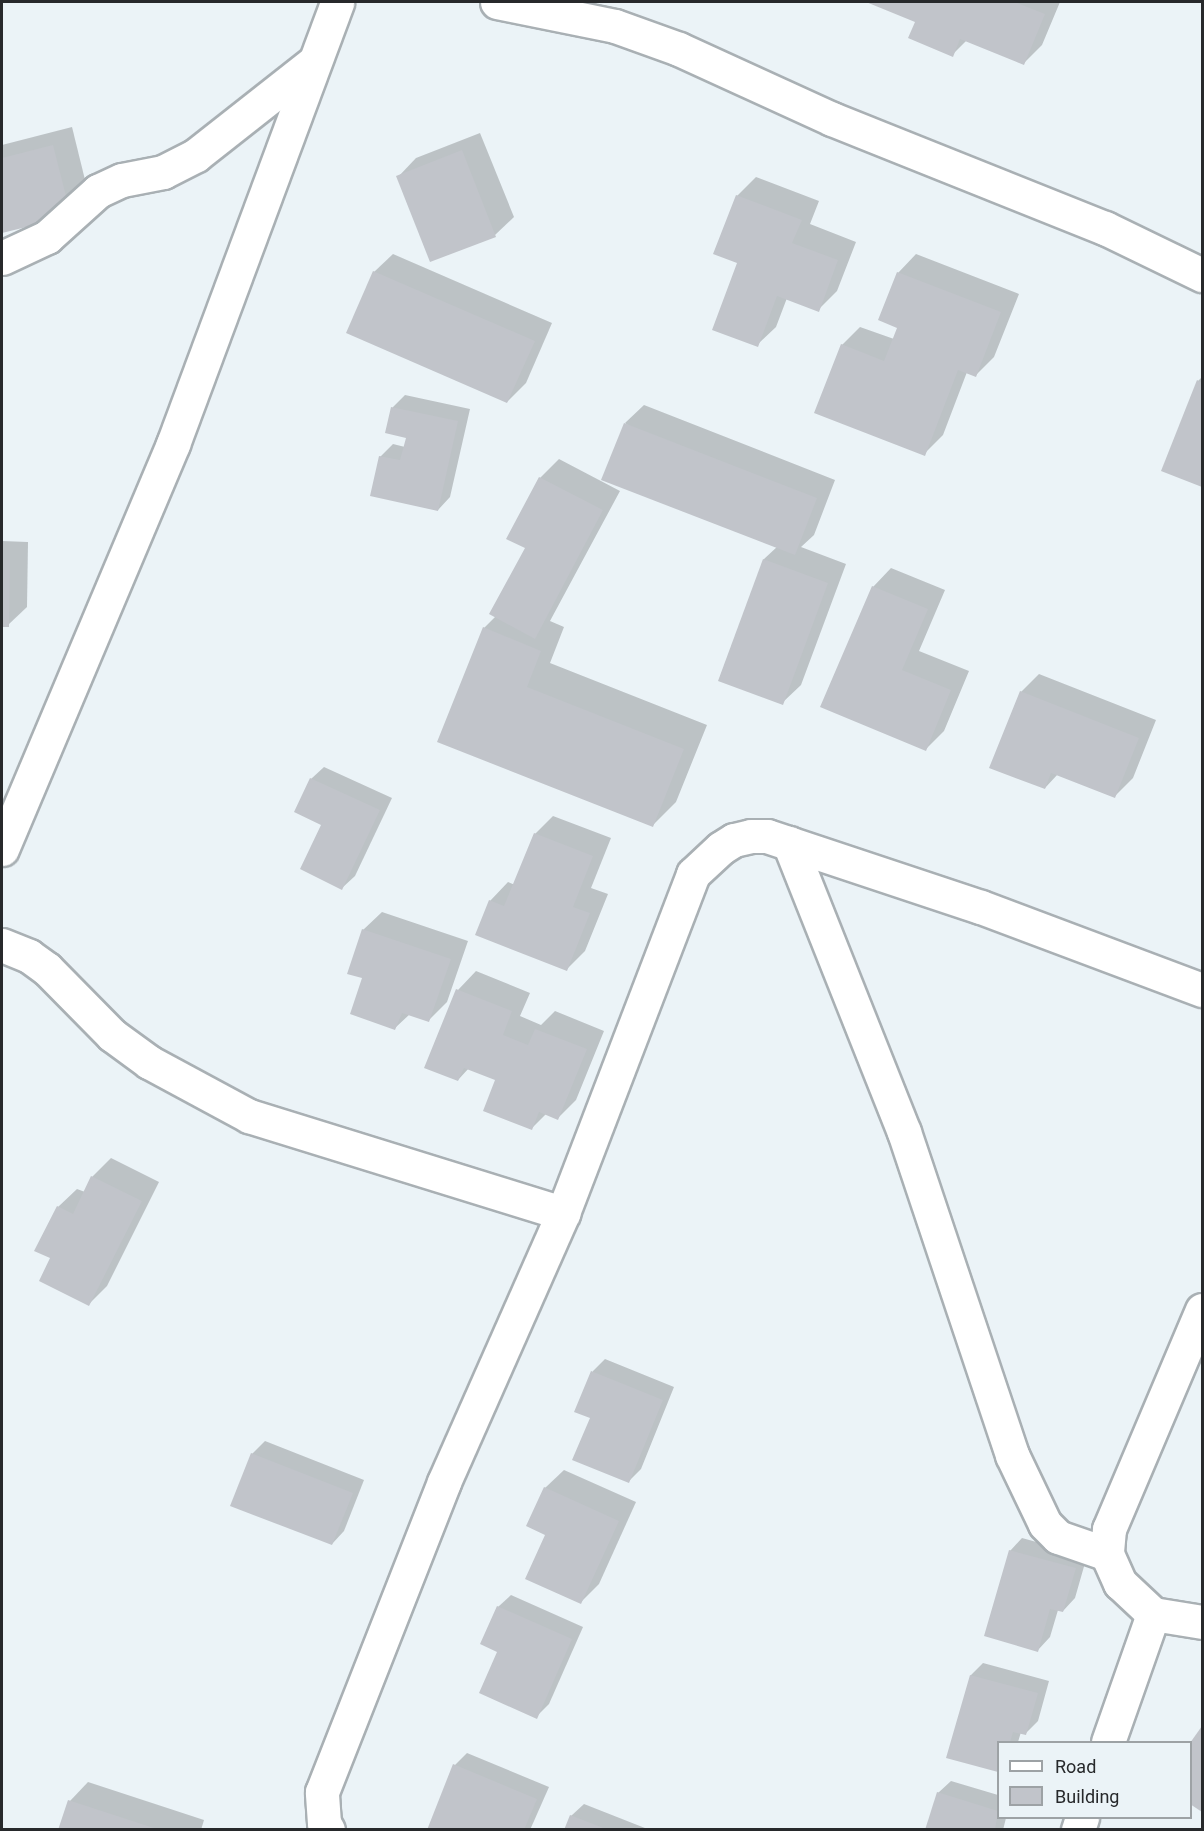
<!DOCTYPE html>
<style>
body{margin:0}
#map{position:relative;width:1204px;height:1831px;overflow:hidden;background:#ebf3f7;font-family:Roboto,sans-serif}
div>[style]{position:absolute}
.shadow>*{inset:0;background:#0003}
.building>*{inset:0;background:#c1c4ca}
.roads{filter:drop-shadow(2px 0 #a9b0b4) drop-shadow(-2px 0 #a9b0b4) drop-shadow(0 2px #a9b0b4) drop-shadow(0 -2px #a9b0b4)}
.minor>*{height:33px;margin:-16.5px;padding:0 16.5px;transform-origin:16.5px;border-radius:16.5px;background:#fff}
span{translate:-50% -50%;white-space:nowrap;text-align:center;line-height:1.15;-webkit-text-stroke:4.5px #ebf3f7;paint-order:stroke}
.frame{position:absolute;inset:0;border:3px solid #27292b;pointer-events:none}
.legend{position:absolute;left:997px;top:1741px;width:195px;height:78px;box-sizing:border-box;background:#ebf3f7;border:2px solid #9da2a5;margin:0;padding:8px 10px;list-style:none;font-size:18px;color:#27292b}
.legend li{display:flex;align-items:center;gap:12px;height:30px}
.legend b{width:30px;border:2px solid #9da2a5}
</style>
<div id="map">
<div class="shadow">
<div style="clip-path:polygon(870px 2px,1060px 2px,1042px 45px,1023px 64px,967px 40px,952px 55px,917px 21px)"></div>
<div style="clip-path:polygon(72px 127px,89px 196px,70px 215px,2px 232px,2px 145px)"></div>
<div style="clip-path:polygon(480px 133px,514px 217px,495px 235px,398px 177px,416px 158px)"></div>
<div style="clip-path:polygon(756px 177px,819px 201px,810px 224px,856px 242px,837px 291px,818px 310px,787px 298px,776px 327px,757px 345px,739px 262px,737px 196px)"></div>
<div style="clip-path:polygon(393px 254px,552px 323px,526px 383px,507px 402px,374px 272px)"></div>
<div style="clip-path:polygon(916px 254px,1019px 294px,994px 357px,975px 376px,967px 372px,943px 435px,924px 454px,842px 345px,860px 327px,894px 339px,898px 327px,898px 273px)"></div>
<div style="clip-path:polygon(1202px 377px,1202px 486px,1163px 470px,1198px 381px)"></div>
<div style="clip-path:polygon(405px 395px,470px 409px,450px 497px,438px 510px,380px 457px,393px 444px,405px 447px,408px 436px,387px 432px,393px 407px)"></div>
<div style="clip-path:polygon(644px 405px,835px 480px,814px 535px,801px 547px,846px 564px,801px 685px,782px 703px,719px 680px,764px 559px,778px 546px,625px 423px)"></div>
<div style="clip-path:polygon(559px 459px,620px 491px,550px 621px,564px 627px,550px 663px,707px 725px,676px 802px,653px 825px,439px 741px,484px 628px,496px 616px,527px 547px,508px 538px,540px 478px)"></div>
<div style="clip-path:polygon(2px 541px,28px 542px,27px 607px,8px 625px,2px 625px)"></div>
<div style="clip-path:polygon(891px 568px,945px 590px,919px 651px,969px 671px,944px 731px,925px 750px,873px 587px)"></div>
<div style="clip-path:polygon(1039px 674px,1156px 720px,1133px 778px,1115px 796px,1058px 774px,1045px 788px,1021px 692px)"></div>
<div style="clip-path:polygon(324px 767px,392px 798px,355px 876px,342px 888px,311px 779px)"></div>
<div style="clip-path:polygon(553px 816px,611px 838px,591px 888px,608px 894px,585px 951px,567px 969px,490px 901px,508px 882px,515px 885px,535px 834px)"></div>
<div style="clip-path:polygon(382px 912px,468px 941px,447px 1002px,429px 1020px,410px 1014px,395px 1028px,364px 978px,363px 930px)"></div>
<div style="clip-path:polygon(476px 971px,530px 993px,520px 1016px,541px 1025px,555px 1011px,604px 1031px,576px 1100px,558px 1118px,546px 1114px,531px 1129px,497px 1079px,469px 1068px,458px 1080px,458px 990px)"></div>
<div style="clip-path:polygon(111px 1158px,159px 1182px,107px 1286px,89px 1304px,58px 1207px,77px 1189px,85px 1192px,92px 1177px)"></div>
<div style="clip-path:polygon(605px 1359px,674px 1387px,641px 1469px,628px 1482px,592px 1418px,576px 1411px,593px 1371px)"></div>
<div style="clip-path:polygon(265px 1441px,364px 1480px,344px 1531px,332px 1544px,252px 1454px)"></div>
<div style="clip-path:polygon(564px 1470px,636px 1502px,599px 1584px,581px 1602px,547px 1534px,545px 1488px)"></div>
<div style="clip-path:polygon(1022px 1538px,1087px 1556px,1075px 1598px,1063px 1611px,1058px 1610px,1050px 1637px,1038px 1650px,1010px 1551px)"></div>
<div style="clip-path:polygon(511px 1595px,583px 1627px,549px 1704px,536px 1717px,499px 1651px,498px 1607px)"></div>
<div style="clip-path:polygon(983px 1663px,1049px 1681px,1038px 1721px,1026px 1733px,1021px 1732px,1018px 1742px,998px 1742px,998px 1770px,948px 1757px,971px 1675px)"></div>
<div style="clip-path:polygon(1202px 1729px,1202px 1811px,1190px 1802px,1190px 1746px)"></div>
<div style="clip-path:polygon(467px 1753px,549px 1787px,530px 1830px,428px 1830px,455px 1765px)"></div>
<div style="clip-path:polygon(951px 1781px,998px 1795px,998px 1818px,1006px 1818px,1003px 1830px,927px 1830px,938px 1793px)"></div>
<div style="clip-path:polygon(88px 1782px,204px 1820px,201px 1830px,60px 1830px,70px 1801px)"></div>
<div style="clip-path:polygon(584px 1804px,650px 1830px,566px 1830px,571px 1816px)"></div>
</div>
<div class="building">
<div style="clip-path:polygon(866px 2px,1015px 2px,1045px 14px,1024px 65px,960px 39px,953px 57px,908px 38px,915px 22px)"></div>
<div style="clip-path:polygon(53px 145px,71px 216px,2px 233px,2px 158px)"></div>
<div style="clip-path:polygon(462px 150px,496px 237px,430px 262px,396px 176px)"></div>
<div style="clip-path:polygon(736px 195px,802px 220px,792px 243px,838px 260px,819px 312px,777px 296px,758px 347px,712px 330px,737px 263px,713px 254px)"></div>
<div style="clip-path:polygon(373px 271px,535px 341px,507px 403px,346px 333px)"></div>
<div style="clip-path:polygon(897px 272px,1001px 312px,976px 377px,958px 370px,925px 456px,814px 413px,841px 344px,884px 361px,897px 328px,878px 320px)"></div>
<div style="clip-path:polygon(1197px 380px,1202px 383px,1202px 487px,1161px 471px)"></div>
<div style="clip-path:polygon(391px 407px,458px 421px,438px 511px,370px 496px,379px 456px,400px 460px,406px 438px,385px 433px)"></div>
<div style="clip-path:polygon(624px 423px,817px 498px,795px 555px,601px 480px)"></div>
<div style="clip-path:polygon(539px 477px,603px 510px,535px 639px,489px 614px,525px 548px,506px 539px)"></div>
<div style="clip-path:polygon(763px 559px,828px 583px,783px 705px,718px 681px)"></div>
<div style="clip-path:polygon(2px 560px,10px 560px,9px 627px,2px 627px)"></div>
<div style="clip-path:polygon(872px 586px,928px 609px,902px 670px,951px 690px,926px 751px,820px 707px)"></div>
<div style="clip-path:polygon(483px 627px,541px 651px,527px 687px,684px 749px,653px 827px,437px 742px)"></div>
<div style="clip-path:polygon(1020px 691px,1139px 738px,1115px 798px,1051px 773px,1045px 789px,989px 768px)"></div>
<div style="clip-path:polygon(310px 778px,380px 810px,342px 890px,300px 869px,321px 825px,294px 812px)"></div>
<div style="clip-path:polygon(534px 833px,593px 856px,573px 907px,590px 913px,567px 971px,475px 935px,489px 900px,504px 906px)"></div>
<div style="clip-path:polygon(362px 929px,451px 959px,429px 1022px,402px 1013px,395px 1030px,350px 1014px,362px 978px,347px 974px)"></div>
<div style="clip-path:polygon(456px 989px,512px 1011px,503px 1035px,528px 1045px,535px 1029px,587px 1049px,558px 1120px,539px 1112px,532px 1130px,483px 1111px,495px 1080px,464px 1068px,458px 1081px,424px 1068px)"></div>
<div style="clip-path:polygon(91px 1176px,142px 1201px,89px 1306px,39px 1281px,50px 1258px,34px 1251px,57px 1206px,73px 1214px)"></div>
<div style="clip-path:polygon(591px 1371px,663px 1400px,629px 1483px,572px 1460px,590px 1418px,574px 1412px)"></div>
<div style="clip-path:polygon(251px 1453px,353px 1493px,332px 1545px,230px 1506px)"></div>
<div style="clip-path:polygon(544px 1487px,619px 1521px,581px 1604px,525px 1579px,545px 1535px,526px 1526px)"></div>
<div style="clip-path:polygon(1009px 1550px,1076px 1568px,1063px 1612px,1050px 1609px,1038px 1652px,984px 1636px)"></div>
<div style="clip-path:polygon(497px 1606px,572px 1639px,537px 1719px,479px 1693px,497px 1652px,480px 1644px)"></div>
<div style="clip-path:polygon(970px 1675px,1038px 1693px,1026px 1735px,1013px 1732px,1010px 1742px,998px 1742px,998px 1772px,946px 1758px)"></div>
<div style="clip-path:polygon(1202px 1726px,1202px 1812px,1190px 1804px,1190px 1743px)"></div>
<div style="clip-path:polygon(453px 1764px,537px 1799px,524px 1830px,427px 1830px)"></div>
<div style="clip-path:polygon(937px 1792px,998px 1811px,995px 1830px,925px 1830px)"></div>
<div style="clip-path:polygon(68px 1800px,157px 1829px,157px 1830px,58px 1830px)"></div>
<div style="clip-path:polygon(570px 1815px,606px 1829px,606px 1830px,564px 1830px)"></div>
</div>
<div class="roads">
<div class="minor">
<div style="left:497px;top:2px;width:120px;rotate:11.5deg"></div>
<div style="left:615px;top:26px;width:68px;rotate:19.8deg"></div>
<div style="left:679px;top:49px;width:168px;rotate:24.6deg"></div>
<div style="left:832px;top:119px;width:294px;rotate:21.8deg"></div>
<div style="left:1105px;top:228px;width:108px;rotate:25.9deg"></div>
<div style="left:2px;top:258px;width:50px;rotate:-25deg"></div>
<div style="left:47px;top:237px;width:69px;rotate:-42deg"></div>
<div style="left:98px;top:191px;width:26px;rotate:-25deg"></div>
<div style="left:122px;top:180px;width:42px;rotate:-11deg"></div>
<div style="left:163px;top:172px;width:37px;rotate:-27deg"></div>
<div style="left:196px;top:155px;width:150px;rotate:-38.2deg"></div>
<div style="left:789px;top:843px;width:311px;rotate:68.3deg"></div>
<div style="left:904px;top:1132px;width:341px;rotate:71.5deg"></div>
<div style="left:1012px;top:1455px;width:76px;rotate:64.4deg"></div>
<div style="left:1045px;top:1524px;width:18px;rotate:45deg"></div>
<div style="left:1058px;top:1537px;width:52px;rotate:19.1deg"></div>
<div style="left:2px;top:849px;width:440px;rotate:-67.1deg"></div>
<div style="left:173px;top:444px;width:471px;rotate:-69.6deg"></div>
<div style="left:2px;top:945px;width:29px;rotate:22deg"></div>
<div style="left:29px;top:956px;width:22px;rotate:36deg"></div>
<div style="left:47px;top:969px;width:93px;rotate:45.4deg"></div>
<div style="left:112px;top:1035px;width:46px;rotate:36.1deg"></div>
<div style="left:149px;top:1062px;width:114px;rotate:28.4deg"></div>
<div style="left:249px;top:1116px;width:329px;rotate:17.2deg"></div>
<div style="left:1202px;top:1310px;width:238px;rotate:113deg"></div>
<div style="left:1109px;top:1529px;width:25px;rotate:95deg"></div>
<div style="left:1107px;top:1554px;width:32px;rotate:66deg"></div>
<div style="left:1120px;top:1583px;width:45px;rotate:43.2deg"></div>
<div style="left:1153px;top:1614px;width:50px;rotate:9.3deg"></div>
<div style="left:1108px;top:1742px;width:136px;rotate:-70.6deg"></div>
<div style="left:328px;top:1830px;width:8px;rotate:-120deg"></div>
<div style="left:324px;top:1823px;width:31px;rotate:-94deg"></div>
<div style="left:322px;top:1792px;width:333px;rotate:-68.5deg"></div>
<div style="left:444px;top:1482px;width:294px;rotate:-66.1deg"></div>
<div style="left:563px;top:1213px;width:363px;rotate:-69deg"></div>
<div style="left:693px;top:874px;width:38px;rotate:-43deg"></div>
<div style="left:721px;top:848px;width:15px;rotate:-32deg"></div>
<div style="left:734px;top:840px;width:17px;rotate:-13deg"></div>
<div style="left:751px;top:836px;width:16px"></div>
<div style="left:767px;top:836px;width:225px;rotate:18.4deg"></div>
<div style="left:981px;top:907px;width:236px;rotate:20.6deg"></div>
<div style="left:1078px;top:1830px;width:13px;rotate:-72deg"></div>
</div>
</div>
<div class="frame"></div>
<ul class="legend">
<li><b style="height:8px;background:#fff"></b>Road</li>
<li><b style="height:16px;background:#c1c4ca"></b>Building</li>
</ul>
</div>
